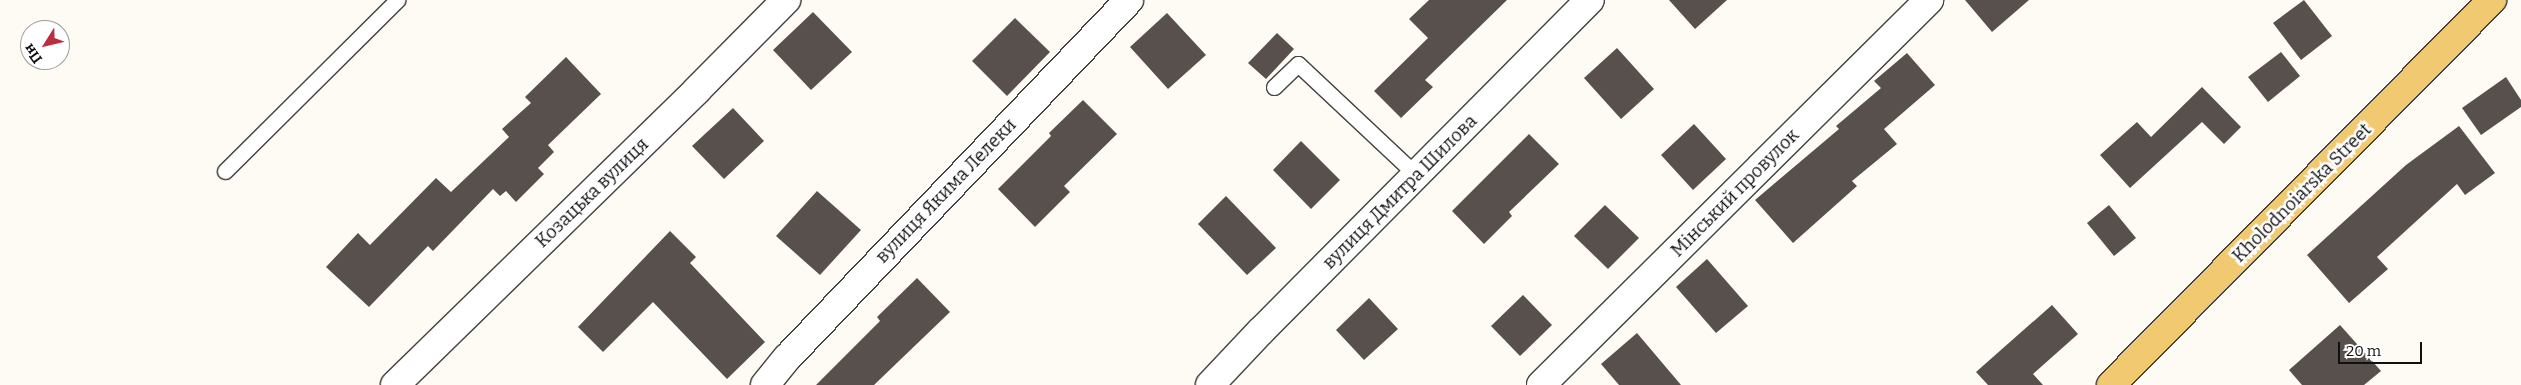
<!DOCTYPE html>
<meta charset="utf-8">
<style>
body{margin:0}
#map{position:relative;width:2521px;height:385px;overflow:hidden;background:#fefbf4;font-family:Bitter,serif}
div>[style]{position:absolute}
.building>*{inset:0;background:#58504d}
.roads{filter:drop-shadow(1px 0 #434343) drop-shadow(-1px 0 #434343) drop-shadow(0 1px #434343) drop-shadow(0 -1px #434343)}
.lane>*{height:15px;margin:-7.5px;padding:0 7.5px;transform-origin:7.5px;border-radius:7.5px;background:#fff}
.street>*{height:28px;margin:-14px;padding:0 14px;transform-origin:14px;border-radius:14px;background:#fff}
.primary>*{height:28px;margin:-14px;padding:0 14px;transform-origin:14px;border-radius:14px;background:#f1c971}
span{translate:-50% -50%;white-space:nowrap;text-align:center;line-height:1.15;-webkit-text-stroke:5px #fff;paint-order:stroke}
.street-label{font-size:18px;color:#101010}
.north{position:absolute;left:20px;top:20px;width:50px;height:50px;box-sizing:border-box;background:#fff;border:1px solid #9f9f9f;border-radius:50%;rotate:234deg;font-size:14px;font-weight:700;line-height:20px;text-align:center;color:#101010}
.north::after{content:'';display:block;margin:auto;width:18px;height:22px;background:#ba2e3e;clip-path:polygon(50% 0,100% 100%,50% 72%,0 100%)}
.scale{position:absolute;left:2338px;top:342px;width:84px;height:22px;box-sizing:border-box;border:2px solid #101010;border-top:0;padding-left:6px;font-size:15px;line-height:18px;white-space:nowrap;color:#101010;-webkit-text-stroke:4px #fff;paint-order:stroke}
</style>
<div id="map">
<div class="building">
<div style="clip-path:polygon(1429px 0,1507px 0,1425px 80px,1433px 87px,1401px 118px,1374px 91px,1428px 38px,1409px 19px)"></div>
<div style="clip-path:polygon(1669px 0,1727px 0,1695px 29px)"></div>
<div style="clip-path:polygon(1965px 0,2029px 0,1992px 32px)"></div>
<div style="clip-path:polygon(2304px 0,2332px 36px,2301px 60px,2273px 23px)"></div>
<div style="clip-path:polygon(813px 12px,852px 52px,811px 90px,773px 50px)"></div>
<div style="clip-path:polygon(1167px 13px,1206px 55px,1168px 89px,1130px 47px)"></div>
<div style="clip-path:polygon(1015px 18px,1050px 52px,1007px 96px,972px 61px)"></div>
<div style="clip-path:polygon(1277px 33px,1294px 49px,1266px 79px,1248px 63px)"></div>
<div style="clip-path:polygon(1617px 48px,1654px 89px,1621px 119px,1584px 78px)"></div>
<div style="clip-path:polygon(2281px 52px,2300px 76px,2268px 102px,2248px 77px)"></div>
<div style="clip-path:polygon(1907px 53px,1935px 85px,1884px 129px,1897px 144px,1852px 181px,1857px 186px,1793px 243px,1755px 200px,1839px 129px,1836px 126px,1881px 88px,1874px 81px)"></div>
<div style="clip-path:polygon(566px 57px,601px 94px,548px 145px,554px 152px,538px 168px,544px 174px,516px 202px,506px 191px,500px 196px,493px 189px,433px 251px,428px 246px,369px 307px,326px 267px,358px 233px,370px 245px,436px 178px,451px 192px,509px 137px,502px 129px,531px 103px,525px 97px)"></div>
<div style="clip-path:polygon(2506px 77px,2521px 100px,2521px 107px,2481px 135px,2462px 108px)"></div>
<div style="clip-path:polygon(2202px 87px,2241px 127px,2224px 144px,2202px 122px,2130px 188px,2100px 155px,2137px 122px,2151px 137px)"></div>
<div style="clip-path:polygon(1083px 100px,1117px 134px,1064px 186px,1070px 192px,1035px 227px,998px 189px,1051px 136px,1049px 133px)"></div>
<div style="clip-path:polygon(733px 108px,764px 141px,724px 179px,692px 146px)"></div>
<div style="clip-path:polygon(1694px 124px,1726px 159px,1693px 190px,1661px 155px)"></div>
<div style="clip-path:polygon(2459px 126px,2495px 173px,2465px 195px,2457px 184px,2377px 257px,2388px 269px,2349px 303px,2307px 255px,2406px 165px)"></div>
<div style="clip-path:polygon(1529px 134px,1559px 164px,1509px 212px,1512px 216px,1484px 244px,1452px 211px)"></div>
<div style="clip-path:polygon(1301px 141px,1340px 180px,1311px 209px,1273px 170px)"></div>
<div style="clip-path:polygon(817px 191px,861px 230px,820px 275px,776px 236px)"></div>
<div style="clip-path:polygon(1226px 196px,1276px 248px,1247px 275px,1198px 224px)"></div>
<div style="clip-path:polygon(1605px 205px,1639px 238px,1608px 269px,1574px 236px)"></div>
<div style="clip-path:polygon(2109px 205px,2136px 238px,2114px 256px,2087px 223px)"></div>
<div style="clip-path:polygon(670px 231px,696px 257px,690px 263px,765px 342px,727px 379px,653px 302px,603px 352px,578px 327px)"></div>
<div style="clip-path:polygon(1707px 259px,1748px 306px,1716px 333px,1676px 287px)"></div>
<div style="clip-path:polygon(917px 278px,950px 312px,874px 385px,816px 385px,880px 321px,877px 317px)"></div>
<div style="clip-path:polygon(1523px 295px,1552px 325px,1520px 356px,1491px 326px)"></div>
<div style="clip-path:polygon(1369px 298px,1398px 329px,1364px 360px,1336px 330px)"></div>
<div style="clip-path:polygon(2052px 305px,2078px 334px,2033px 374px,2043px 385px,1988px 385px,1976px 372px)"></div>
<div style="clip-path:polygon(2340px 325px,2381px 371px,2364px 385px,2302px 385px,2289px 370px)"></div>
<div style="clip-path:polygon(1637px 333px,1681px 385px,1619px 385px,1601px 364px)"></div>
</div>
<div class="roads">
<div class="lane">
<div style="left:1274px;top:87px;width:33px;rotate:-44deg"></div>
<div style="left:1298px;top:64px;width:162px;rotate:43.2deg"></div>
<div style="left:225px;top:171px;width:243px;rotate:-44.8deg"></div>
</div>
<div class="street">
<div style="left:395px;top:385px;width:422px;rotate:-44.3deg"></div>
<div style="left:697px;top:90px;width:127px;rotate:-45.3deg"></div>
<div style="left:765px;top:385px;width:35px;rotate:-51deg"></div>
<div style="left:787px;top:358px;width:495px;rotate:-46.3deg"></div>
<div style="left:1210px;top:385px;width:73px;rotate:-46.7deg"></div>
<div style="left:1260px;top:332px;width:468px;rotate:-45.2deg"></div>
<div style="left:1541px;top:385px;width:547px;rotate:-44.78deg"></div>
</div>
<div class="primary">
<div style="left:2111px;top:385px;width:542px;rotate:-45.3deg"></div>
</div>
</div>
<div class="street-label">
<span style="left:946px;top:191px;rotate:-46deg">вулиця Якима Лелеки</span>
<span style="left:1400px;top:192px;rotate:-45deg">вулиця Дмитра Шилова</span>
<span style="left:592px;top:193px;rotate:-44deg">Козацька вулиця</span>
<span style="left:1735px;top:193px;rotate:-45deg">Мінський провулок</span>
<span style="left:2302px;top:193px;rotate:-45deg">Kholodnoiarska Street</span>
</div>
<div class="north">Пн</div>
<div class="scale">20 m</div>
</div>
